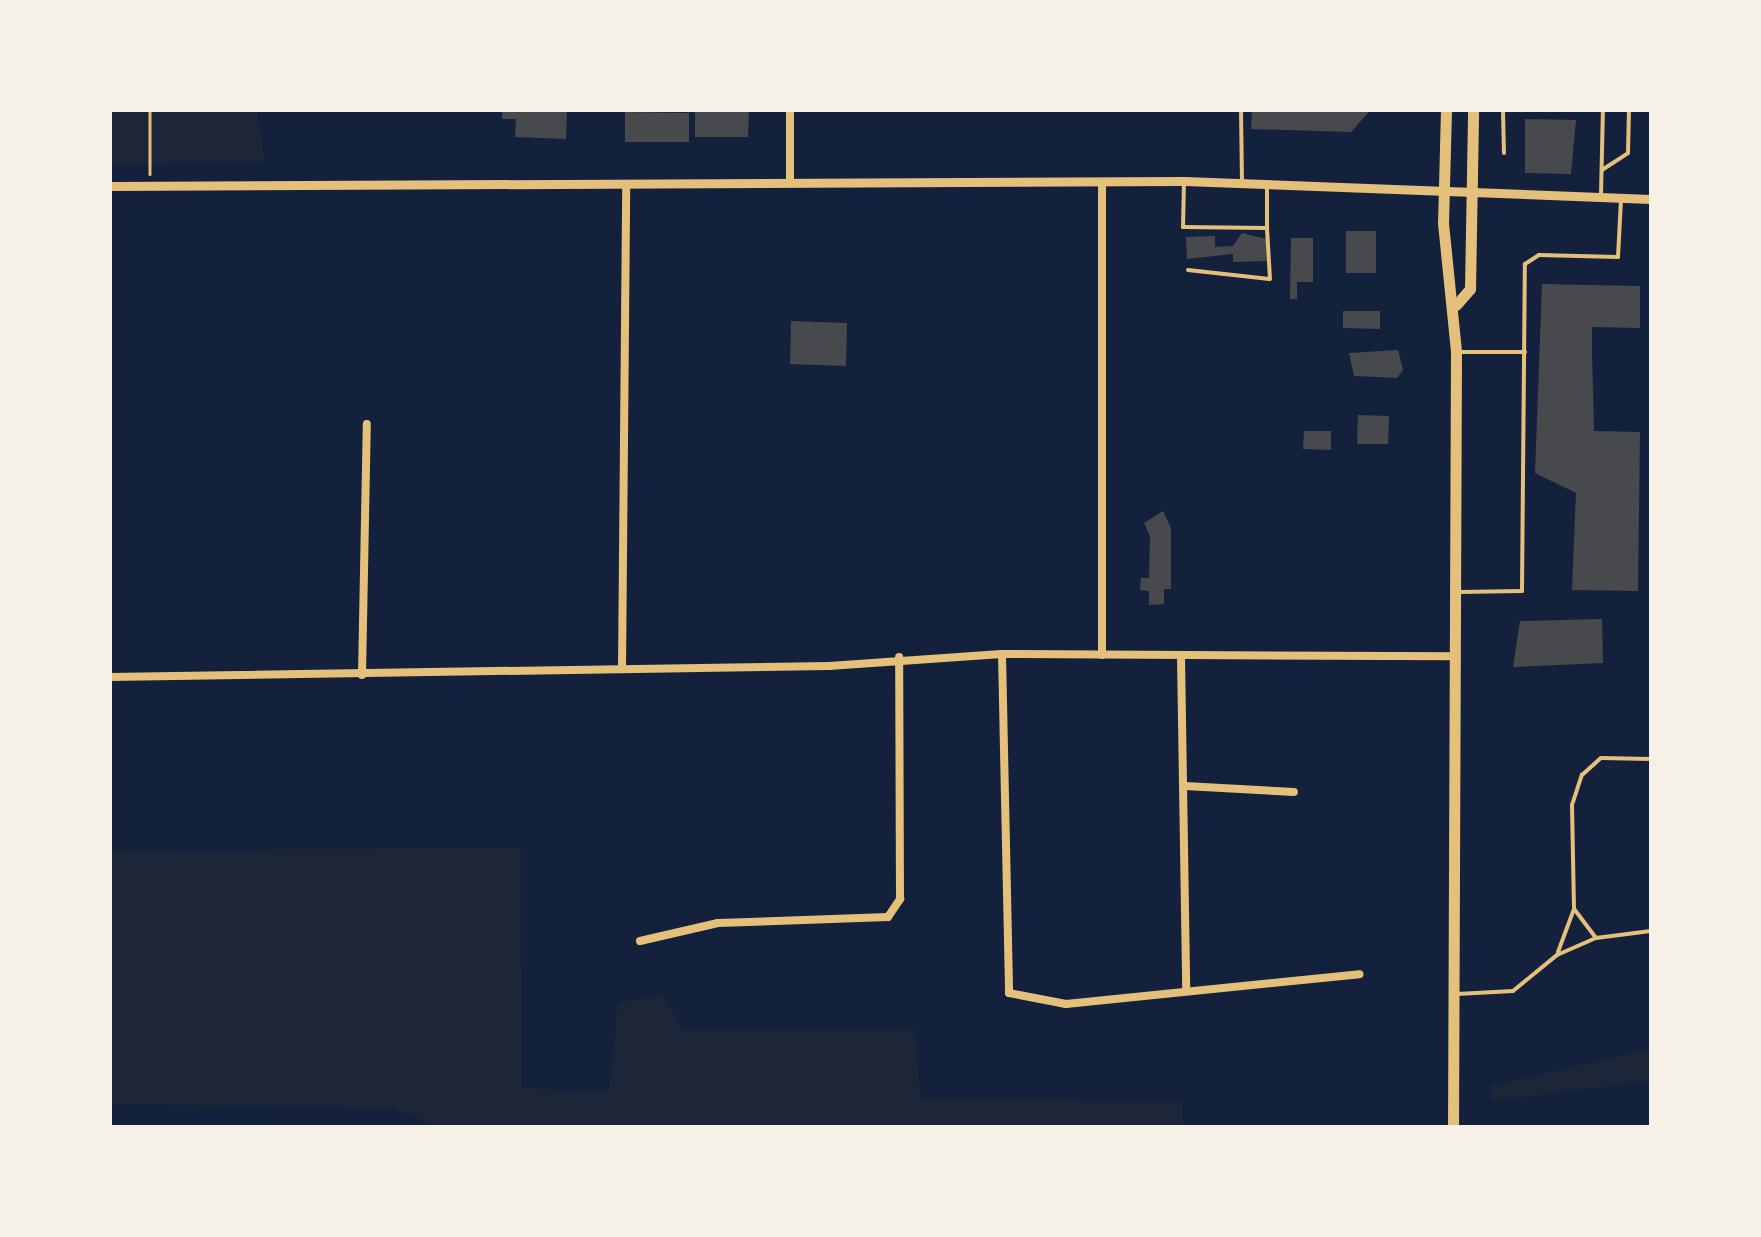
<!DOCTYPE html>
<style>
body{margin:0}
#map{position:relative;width:1761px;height:1237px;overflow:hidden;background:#14213d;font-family:"Space Grotesk",sans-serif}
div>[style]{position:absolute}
.green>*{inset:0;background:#1d2539}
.building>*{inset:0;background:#48494c}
.path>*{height:2.5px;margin:-1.25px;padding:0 1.25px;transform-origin:1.25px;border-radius:1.25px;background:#e5c07b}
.service>*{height:4px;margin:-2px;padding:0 2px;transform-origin:2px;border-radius:2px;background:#e5c07b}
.minor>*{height:8px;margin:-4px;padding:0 4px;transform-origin:4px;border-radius:4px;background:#e5c07b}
.tertiary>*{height:9px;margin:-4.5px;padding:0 4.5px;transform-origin:4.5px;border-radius:4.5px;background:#e5c07b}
.primary>*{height:11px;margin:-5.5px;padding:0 5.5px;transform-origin:5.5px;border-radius:5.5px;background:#e5c07b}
span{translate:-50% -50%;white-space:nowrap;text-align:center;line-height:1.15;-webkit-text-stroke:8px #f6f1e7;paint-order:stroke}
.frame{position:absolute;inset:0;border:112px solid #f6f1e7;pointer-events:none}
</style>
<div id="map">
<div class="green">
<div style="clip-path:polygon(110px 110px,257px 110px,265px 163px,110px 165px)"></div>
<div style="clip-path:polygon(521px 848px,522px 1088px,609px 1091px,618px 1003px,662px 994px,684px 1030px,915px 1028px,920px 1098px,1183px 1101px,1182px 1127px,440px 1127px,394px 1109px,110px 1104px,110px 850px)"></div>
<div style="clip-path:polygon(1651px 1048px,1651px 1081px,1491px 1101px,1491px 1086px)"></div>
</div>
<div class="building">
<div style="clip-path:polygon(502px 110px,567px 110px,566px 139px,515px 137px,516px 119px,502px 119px)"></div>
<div style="clip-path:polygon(695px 110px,749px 110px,748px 137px,695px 137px)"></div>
<div style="clip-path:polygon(1252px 110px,1368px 110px,1368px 113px,1351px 132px,1251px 129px)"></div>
<div style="clip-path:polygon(625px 112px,689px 113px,689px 142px,625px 142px)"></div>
<div style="clip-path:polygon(1525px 119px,1576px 120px,1571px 174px,1525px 173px)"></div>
<div style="clip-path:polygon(1346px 231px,1376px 231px,1376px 273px,1346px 273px)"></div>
<div style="clip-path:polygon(1242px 233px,1266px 239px,1267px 261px,1233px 262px,1233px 254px,1187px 259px,1186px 237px,1215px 236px,1215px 247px,1233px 246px)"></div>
<div style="clip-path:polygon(1291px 238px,1313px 238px,1313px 282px,1297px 282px,1297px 299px,1290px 299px)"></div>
<div style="clip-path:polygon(1542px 284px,1640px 286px,1640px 328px,1592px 327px,1592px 353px,1594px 431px,1640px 432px,1638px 591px,1572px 590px,1576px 493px,1535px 473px)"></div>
<div style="clip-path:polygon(1343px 311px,1380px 311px,1380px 329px,1343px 328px)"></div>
<div style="clip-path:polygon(791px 321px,847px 323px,846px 366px,790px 364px)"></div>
<div style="clip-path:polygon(1398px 350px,1403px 370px,1397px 378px,1354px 376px,1349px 353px)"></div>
<div style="clip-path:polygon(1358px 415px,1389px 416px,1388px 444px,1357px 444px)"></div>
<div style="clip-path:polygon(1304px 431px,1331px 431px,1331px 450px,1303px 449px)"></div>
<div style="clip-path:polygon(1163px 511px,1171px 528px,1171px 589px,1164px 589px,1164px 604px,1149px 605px,1149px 591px,1140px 590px,1141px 578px,1149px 578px,1150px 536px,1144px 523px)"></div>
<div style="clip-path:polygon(1602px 619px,1603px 663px,1513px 667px,1520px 621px)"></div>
</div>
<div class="path">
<div style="left:150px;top:110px;width:64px;rotate:90deg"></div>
</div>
<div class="service">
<div style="left:1241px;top:110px;width:72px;rotate:89.2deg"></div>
<div style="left:1503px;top:110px;width:43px;rotate:88.7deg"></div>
<div style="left:1602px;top:170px;width:31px;rotate:-33deg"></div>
<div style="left:1628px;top:153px;width:43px;rotate:-88.7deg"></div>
<div style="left:1184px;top:181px;width:46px;rotate:91.2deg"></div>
<div style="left:1183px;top:227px;width:84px;rotate:0.7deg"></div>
<div style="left:1267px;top:228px;width:40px;rotate:-90deg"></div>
<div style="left:1601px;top:195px;width:85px;rotate:-88.7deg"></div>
<div style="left:1188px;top:270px;width:82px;rotate:6.3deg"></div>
<div style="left:1270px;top:279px;width:51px;rotate:-93.4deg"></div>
<div style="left:1461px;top:352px;width:64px"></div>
<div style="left:1459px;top:592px;width:63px;rotate:-0.9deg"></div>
<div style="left:1522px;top:591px;width:327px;rotate:-89.5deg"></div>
<div style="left:1525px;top:264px;width:17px;rotate:-33deg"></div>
<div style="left:1539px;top:255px;width:79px;rotate:1.5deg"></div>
<div style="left:1618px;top:257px;width:58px;rotate:-87deg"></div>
<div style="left:1596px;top:938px;width:36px;rotate:-127deg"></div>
<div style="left:1574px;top:909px;width:104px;rotate:-91.1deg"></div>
<div style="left:1572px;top:805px;width:32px;rotate:-72deg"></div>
<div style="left:1582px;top:775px;width:25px;rotate:-42deg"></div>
<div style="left:1601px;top:758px;width:50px;rotate:1.1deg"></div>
<div style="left:1558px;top:952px;width:46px;rotate:-69.6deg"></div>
<div style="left:1457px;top:994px;width:56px;rotate:-3.1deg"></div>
<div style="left:1513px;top:991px;width:57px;rotate:-39.3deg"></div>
<div style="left:1557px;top:955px;width:43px;rotate:-23.6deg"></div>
<div style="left:1596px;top:938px;width:55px;rotate:-7.3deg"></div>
</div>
<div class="minor">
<div style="left:790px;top:110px;width:72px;rotate:90deg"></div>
<div style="left:1002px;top:654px;width:339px;rotate:88.8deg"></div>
<div style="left:1009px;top:993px;width:58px;rotate:10.9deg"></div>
<div style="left:1066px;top:1004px;width:295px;rotate:-5.8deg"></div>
<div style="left:1102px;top:655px;width:473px;rotate:-90deg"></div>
<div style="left:1181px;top:656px;width:335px;rotate:89.1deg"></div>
<div style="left:622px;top:669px;width:485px;rotate:-89.5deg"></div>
<div style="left:362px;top:675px;width:251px;rotate:-88.9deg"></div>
<div style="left:110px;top:677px;width:719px;rotate:-0.88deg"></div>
<div style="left:829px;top:666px;width:173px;rotate:-4deg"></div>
<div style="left:1002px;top:654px;width:452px;rotate:0.3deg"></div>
<div style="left:1185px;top:786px;width:109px;rotate:3.2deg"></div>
<div style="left:640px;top:941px;width:80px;rotate:-13deg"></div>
<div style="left:718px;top:923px;width:170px;rotate:-2deg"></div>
<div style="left:888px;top:917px;width:22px;rotate:-56deg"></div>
<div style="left:900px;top:899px;width:242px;rotate:-90.2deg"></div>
</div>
<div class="tertiary">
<div style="left:110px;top:186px;width:1074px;rotate:-0.27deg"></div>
<div style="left:1184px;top:181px;width:467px;rotate:2.2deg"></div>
</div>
<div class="primary">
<div style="left:1446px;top:110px;width:113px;rotate:91.5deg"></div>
<div style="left:1443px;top:223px;width:130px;rotate:84.2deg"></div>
<div style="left:1456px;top:352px;width:775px;rotate:90.22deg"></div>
<div style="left:1456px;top:305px;width:21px;rotate:-49deg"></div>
<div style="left:1470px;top:289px;width:179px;rotate:-89deg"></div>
</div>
<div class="frame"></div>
</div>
